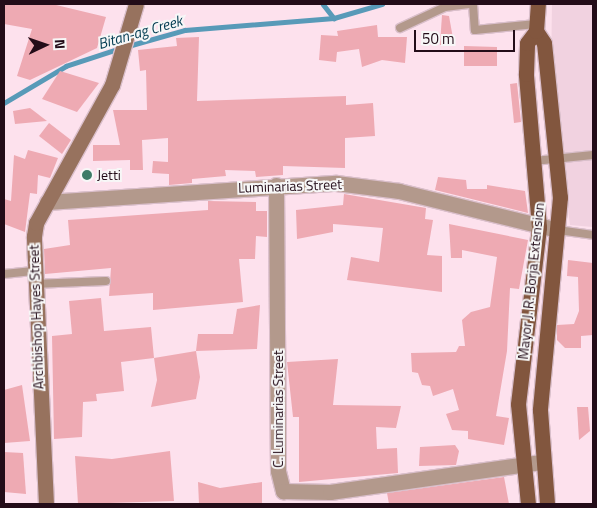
<!DOCTYPE html>
<style>
body{margin:0}
#map{position:relative;width:597px;height:508px;overflow:hidden;background:#fde1ed;font-family:"Titillium Web",sans-serif}
div>[style]{position:absolute}
.built>*{inset:0;background:#f1d2e0}
.stream>*{height:4.5px;margin:-2.25px;padding:0 2.25px;transform-origin:2.25px;border-radius:2.25px;background:#589ab8}
.building>*{inset:0;background:#eeaab3}
.roads{filter:drop-shadow(1px 0 #dabfcb) drop-shadow(-1px 0 #dabfcb) drop-shadow(0 1px #dabfcb) drop-shadow(0 -1px #dabfcb)}
.lane>*{height:8px;margin:-4px;padding:0 4px;transform-origin:4px;border-radius:4px;background:#b3998c}
.street>*{height:15px;margin:-7.5px;padding:0 7.5px;transform-origin:7.5px;border-radius:7.5px;background:#b3998c}
.secondary>*{height:15px;margin:-7.5px;padding:0 7.5px;transform-origin:7.5px;border-radius:7.5px;background:#97725e}
.primary>*{height:15px;margin:-7.5px;padding:0 7.5px;transform-origin:7.5px;border-radius:7.5px;background:#82563e}
.dots>*{width:14px;height:14px;translate:-50% -50%;box-sizing:border-box;border:2px solid #f7f7f7;border-radius:50%}
span{translate:-50% -50%;white-space:nowrap;text-align:center;line-height:1.15;-webkit-text-stroke:4px #f7f7f7;paint-order:stroke}
.poi-label{font-size:14px;color:#230c18}
.left{translate:0 -50%;text-align:left}
.street-label{font-size:14px;color:#230c18}
.water-label{font-size:15px;color:#003a50;font-style:italic}
.frame{position:absolute;inset:0;border:5px solid #230c18;pointer-events:none}
.north{position:absolute;left:20px;top:20px;width:50px;height:50px;-webkit-text-stroke:4px #f7f7f7;paint-order:stroke;rotate:87deg;font-size:14px;font-weight:700;line-height:20px;text-align:center;color:#230c18}
.north::after{content:'';display:block;margin:auto;width:18px;height:22px;background:#230c18;clip-path:polygon(50% 0,100% 100%,50% 72%,0 100%)}
.scale{position:absolute;left:414px;top:30px;width:101px;height:22px;box-sizing:border-box;border:2px solid #230c18;border-top:0;padding-left:6px;font-size:15px;line-height:18px;white-space:nowrap;color:#230c18;-webkit-text-stroke:4px #f7f7f7;paint-order:stroke}
</style>
<div id="map">
<div class="built">
<div style="clip-path:polygon(552px 4px,593px 4px,593px 227px,570px 225px,551px 74px)"></div>
</div>
<div class="stream">
<div style="left:323px;top:4px;width:18px;rotate:52deg"></div>
<div style="left:128px;top:46px;width:59px;rotate:-15.7deg"></div>
<div style="left:185px;top:30px;width:149px;rotate:-4.6deg"></div>
<div style="left:334px;top:18px;width:50px;rotate:-16.3deg"></div>
<div style="left:4px;top:103px;width:72px;rotate:-30.8deg"></div>
<div style="left:66px;top:66px;width:55px;rotate:-18.1deg"></div>
</div>
<div class="building">
<div style="clip-path:polygon(4px 4px,52px 4px,106px 17px,97px 48px,30px 80px,17px 76px,32px 29px,4px 24px)"></div>
<div style="clip-path:polygon(442px 15px,449px 16px,454px 44px,440px 45px)"></div>
<div style="clip-path:polygon(377px 25px,378px 37px,407px 37px,405px 63px,382px 60px,362px 67px,359px 49px,337px 52px,336px 62px,319px 60px,321px 35px,338px 36px,337px 31px)"></div>
<div style="clip-path:polygon(199px 37px,197px 101px,346px 96px,346px 105px,373px 103px,375px 136px,345px 138px,345px 168px,283px 166px,283px 175px,256px 177px,255px 171px,225px 170px,226px 176px,192px 179px,192px 183px,169px 185px,169px 174px,152px 173px,153px 161px,168px 162px,168px 138px,142px 140px,143px 170px,130px 170px,130px 160px,93px 161px,93px 145px,120px 145px,113px 110px,147px 110px,146px 70px,140px 71px,138px 50px,177px 46px,176px 38px)"></div>
<div style="clip-path:polygon(464px 46px,497px 47px,497px 66px,464px 66px)"></div>
<div style="clip-path:polygon(60px 71px,99px 83px,77px 112px,42px 99px)"></div>
<div style="clip-path:polygon(517px 83px,521px 122px,514px 123px,510px 84px)"></div>
<div style="clip-path:polygon(30px 108px,47px 121px,15px 124px,13px 111px)"></div>
<div style="clip-path:polygon(49px 123px,71px 140px,62px 154px,39px 136px)"></div>
<div style="clip-path:polygon(28px 150px,58px 158px,50px 178px,38px 175px,37px 194px,30px 193px,25px 232px,4px 224px,4px 199px,11px 201px,14px 155px,25px 159px)"></div>
<div style="clip-path:polygon(438px 177px,466px 180px,467px 189px,487px 189px,487px 185px,525px 191px,528px 213px,435px 190px)"></div>
<div style="clip-path:polygon(344px 194px,426px 208px,425px 219px,433px 220px,427px 255px,442px 256px,442px 292px,347px 280px,351px 257px,379px 262px,383px 228px,333px 224px,333px 232px,297px 239px,296px 210px,343px 205px)"></div>
<div style="clip-path:polygon(208px 201px,256px 202px,256px 211px,267px 211px,267px 237px,256px 236px,255px 259px,239px 259px,243px 302px,153px 310px,153px 293px,109px 296px,111px 268px,45px 274px,44px 249px,70px 245px,68px 220px,208px 210px)"></div>
<div style="clip-path:polygon(449px 224px,528px 240px,519px 289px,510px 288px,507px 351px,496px 416px,509px 418px,504px 445px,468px 439px,468px 431px,452px 430px,446px 414px,459px 410px,453px 389px,433px 396px,430px 386px,422px 385px,418px 373px,412px 372px,411px 353px,456px 352px,459px 346px,465px 346px,462px 320px,471px 312px,490px 307px,497px 257px,462px 250px,462px 258px,451px 258px)"></div>
<div style="clip-path:polygon(568px 260px,593px 263px,593px 335px,581px 336px,581px 348px,565px 348px,557px 340px,557px 325px,574px 324px,579px 311px,578px 277px,567px 276px)"></div>
<div style="clip-path:polygon(101px 298px,104px 331px,151px 327px,154px 358px,121px 362px,124px 391px,96px 394px,97px 401px,83px 402px,82px 437px,54px 439px,52px 336px,72px 334px,69px 301px)"></div>
<div style="clip-path:polygon(260px 305px,257px 349px,196px 351px,198px 334px,233px 334px,237px 309px)"></div>
<div style="clip-path:polygon(196px 351px,200px 377px,196px 399px,151px 407px,157px 380px,154px 358px)"></div>
<div style="clip-path:polygon(338px 359px,333px 405px,401px 406px,396px 428px,376px 427px,377px 449px,397px 448px,398px 473px,299px 482px,299px 417px,293px 417px,287px 362px)"></div>
<div style="clip-path:polygon(22px 385px,30px 441px,4px 443px,4px 390px)"></div>
<div style="clip-path:polygon(577px 407px,588px 407px,590px 431px,579px 440px)"></div>
<div style="clip-path:polygon(455px 445px,459px 451px,456px 465px,419px 466px,420px 447px)"></div>
<div style="clip-path:polygon(170px 451px,174px 501px,78px 504px,75px 456px,112px 459px)"></div>
<div style="clip-path:polygon(4px 452px,23px 453px,26px 494px,4px 492px)"></div>
<div style="clip-path:polygon(504px 477px,509px 504px,389px 504px,387px 493px)"></div>
<div style="clip-path:polygon(198px 482px,220px 488px,262px 482px,262px 504px,199px 504px)"></div>
</div>
<div class="roads">
<div class="lane">
<div style="left:473px;top:4px;width:26px;rotate:86deg"></div>
<div style="left:475px;top:30px;width:61px;rotate:-5.6deg"></div>
<div style="left:400px;top:28px;width:50px;rotate:-25deg"></div>
<div style="left:445px;top:7px;width:26px;rotate:-7deg"></div>
<div style="left:534px;top:161px;width:59px;rotate:-5.8deg"></div>
<div style="left:558px;top:230px;width:35px;rotate:8deg"></div>
<div style="left:4px;top:274px;width:29px;rotate:-6deg"></div>
<div style="left:34px;top:284px;width:72px;rotate:-2.4deg"></div>
</div>
<div class="street">
<div style="left:276px;top:185px;width:286px;rotate:89.6deg"></div>
<div style="left:278px;top:471px;width:21px;rotate:76deg"></div>
<div style="left:283px;top:491px;width:47px;rotate:1.2deg"></div>
<div style="left:330px;top:492px;width:213px;rotate:-8.1deg"></div>
<div style="left:47px;top:202px;width:290px;rotate:-3.8deg"></div>
<div style="left:336px;top:183px;width:64px;rotate:7.2deg"></div>
<div style="left:399px;top:191px;width:164px;rotate:13.8deg"></div>
</div>
<div class="secondary">
<div style="left:46px;top:504px;width:268px;rotate:-92.6deg"></div>
<div style="left:34px;top:236px;width:13px;rotate:-81deg"></div>
<div style="left:36px;top:223px;width:158px;rotate:-61.2deg"></div>
<div style="left:112px;top:85px;width:84px;rotate:-73.5deg"></div>
</div>
<div class="primary">
<div style="left:536px;top:31px;width:14px;rotate:56deg"></div>
<div style="left:544px;top:43px;width:155px;rotate:84.1deg"></div>
<div style="left:560px;top:197px;width:214px;rotate:95.4deg"></div>
<div style="left:540px;top:410px;width:94px;rotate:85.7deg"></div>
<div style="left:528px;top:504px;width:100px;rotate:-95.7deg"></div>
<div style="left:518px;top:404px;width:178px;rotate:-83.2deg"></div>
<div style="left:539px;top:227px;width:154px;rotate:-94.9deg"></div>
<div style="left:526px;top:74px;width:31px;rotate:-88deg"></div>
<div style="left:527px;top:43px;width:15px;rotate:-53deg"></div>
<div style="left:536px;top:31px;width:27px;rotate:-86deg"></div>
</div>
</div>
<div class="dots">
<div style="left:87px;top:175px;background:#3d7b67"></div>
</div>
<div class="poi-label">
<span class="left" style="left:97px;top:175px">Jetti</span>
</div>
<div class="street-label">
<span style="left:290px;top:186px;rotate:-2deg">Luminarias Street</span>
<span style="left:531px;top:281px;rotate:-84deg">Mayor J. R. Borja Extension</span>
<span style="left:36px;top:317px;rotate:-92deg">Archbishop Hayes Street</span>
<span style="left:278px;top:409px;rotate:-90deg">C. Luminarias Street</span>
</div>
<div class="water-label">
<span style="left:140px;top:32px;rotate:-16deg">Bitan-ag Creek</span>
</div>
<div class="frame"></div>
<div class="north">N</div>
<div class="scale">50 m</div>
</div>
